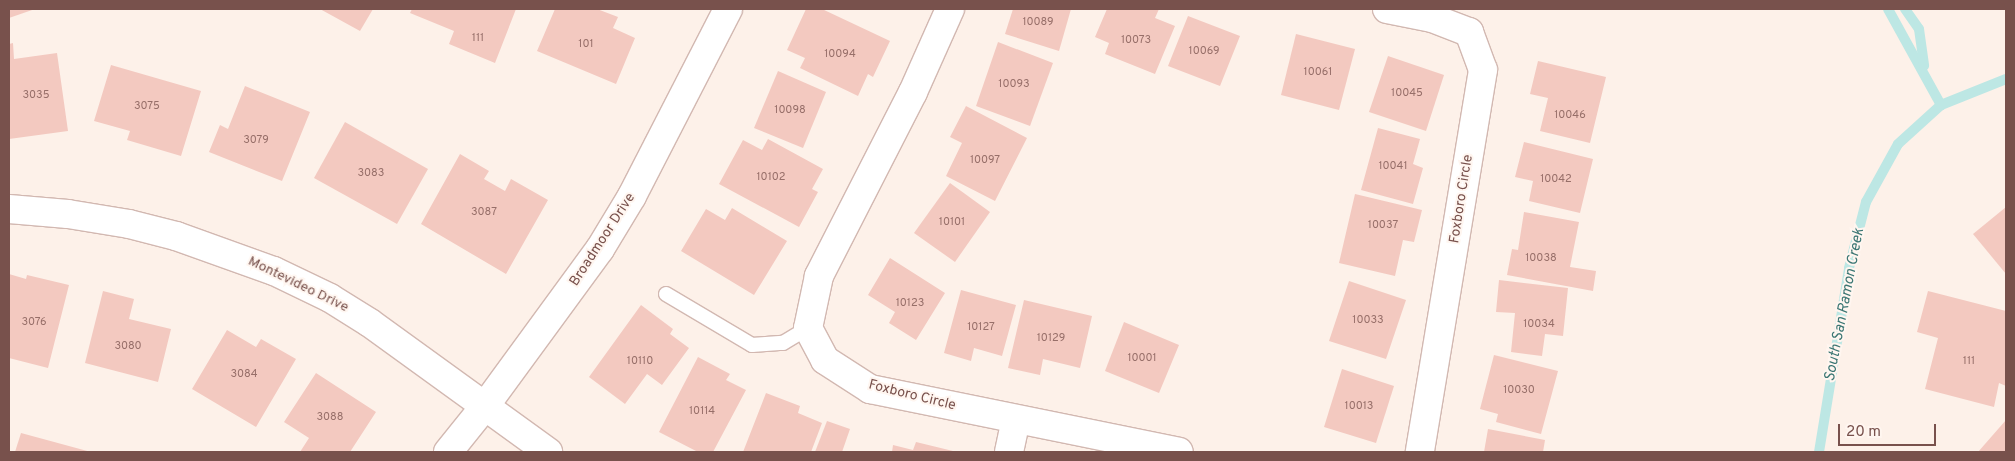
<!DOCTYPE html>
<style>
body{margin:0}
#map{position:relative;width:2015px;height:461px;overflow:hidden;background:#fdf1e9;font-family:Overpass,sans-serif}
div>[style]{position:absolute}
.stream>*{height:10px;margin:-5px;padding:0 5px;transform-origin:5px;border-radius:5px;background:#bde7e4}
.building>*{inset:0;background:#f3c9c0}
.roads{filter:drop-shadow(1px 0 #d2b8b1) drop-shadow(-1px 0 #d2b8b1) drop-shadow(0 1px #d2b8b1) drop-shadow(0 -1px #d2b8b1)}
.service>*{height:14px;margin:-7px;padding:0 7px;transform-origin:7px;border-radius:7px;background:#fff}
.minor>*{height:28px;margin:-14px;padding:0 14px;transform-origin:14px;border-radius:14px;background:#fff}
.tertiary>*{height:28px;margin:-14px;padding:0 14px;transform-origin:14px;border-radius:14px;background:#fff}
span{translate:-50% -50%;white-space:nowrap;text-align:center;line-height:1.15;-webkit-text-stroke:4px #fff6f0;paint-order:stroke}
.number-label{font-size:11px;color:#976f69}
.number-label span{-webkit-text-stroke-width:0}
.street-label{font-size:14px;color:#78514c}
.water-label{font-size:15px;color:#3b7673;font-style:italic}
.frame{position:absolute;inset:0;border:10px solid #78514c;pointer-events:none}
.scale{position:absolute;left:1838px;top:424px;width:98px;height:22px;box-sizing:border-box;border:2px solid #78514c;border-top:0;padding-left:6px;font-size:15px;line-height:18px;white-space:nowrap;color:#78514c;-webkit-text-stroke:4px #fff6f0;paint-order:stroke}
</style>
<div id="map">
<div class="stream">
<div style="left:1888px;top:9px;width:110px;rotate:61.1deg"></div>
<div style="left:1905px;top:9px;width:24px;rotate:55deg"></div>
<div style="left:1919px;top:29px;width:37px;rotate:82deg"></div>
<div style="left:1819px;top:452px;width:186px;rotate:-80.7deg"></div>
<div style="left:1849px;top:268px;width:68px;rotate:-75.6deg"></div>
<div style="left:1866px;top:202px;width:66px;rotate:-61.1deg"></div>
<div style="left:1898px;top:144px;width:58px;rotate:-42.2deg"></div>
<div style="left:1941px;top:105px;width:70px;rotate:-21.8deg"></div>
</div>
<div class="building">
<div style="clip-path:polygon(9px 9px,35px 9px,9px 18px)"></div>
<div style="clip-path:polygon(320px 9px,373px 9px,360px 31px)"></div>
<div style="clip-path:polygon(412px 9px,516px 9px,495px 63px,449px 44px,454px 31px,410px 13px)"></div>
<div style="clip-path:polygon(555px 9px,597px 9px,618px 17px,613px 28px,635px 38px,616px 84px,537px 51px)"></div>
<div style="clip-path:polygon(806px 9px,822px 9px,890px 41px,873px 77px,868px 74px,858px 96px,800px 68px,805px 58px,787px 50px)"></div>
<div style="clip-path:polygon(1013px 9px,1071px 9px,1059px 51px,1005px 34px)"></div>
<div style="clip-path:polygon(1107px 9px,1159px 9px,1155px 18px,1175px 26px,1155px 74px,1105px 54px,1109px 43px,1095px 37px)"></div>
<div style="clip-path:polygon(1188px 16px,1240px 36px,1220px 86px,1168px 66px)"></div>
<div style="clip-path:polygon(1296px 34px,1355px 49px,1339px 110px,1281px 95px)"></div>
<div style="clip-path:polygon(998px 42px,1053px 63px,1030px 126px,976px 106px)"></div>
<div style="clip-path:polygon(13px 43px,14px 59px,57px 53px,68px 131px,9px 139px,9px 44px)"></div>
<div style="clip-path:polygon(1388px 56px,1444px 75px,1426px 131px,1369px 112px)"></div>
<div style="clip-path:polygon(1538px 61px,1606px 77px,1590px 143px,1540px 131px,1548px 98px,1530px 94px)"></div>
<div style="clip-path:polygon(111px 65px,201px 91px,181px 156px,127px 140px,130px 131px,94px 121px)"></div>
<div style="clip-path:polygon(778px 71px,826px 92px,803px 148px,754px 128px)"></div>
<div style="clip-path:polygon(245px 86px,310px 112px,282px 181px,209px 152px,220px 125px,228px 129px)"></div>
<div style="clip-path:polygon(966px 106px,1027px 138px,995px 201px,946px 176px,962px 143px,950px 137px)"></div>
<div style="clip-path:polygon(345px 122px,428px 169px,397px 224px,314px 178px)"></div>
<div style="clip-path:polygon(1378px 128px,1420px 139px,1413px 164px,1423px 168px,1413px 204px,1361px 190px)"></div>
<div style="clip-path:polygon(768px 139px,823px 169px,812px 189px,818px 192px,799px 227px,719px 184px,743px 140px,762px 150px)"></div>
<div style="clip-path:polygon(1524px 142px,1593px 159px,1580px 213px,1529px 201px,1533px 181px,1515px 177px)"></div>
<div style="clip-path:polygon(460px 154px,489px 171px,484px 179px,505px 191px,511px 179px,548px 200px,506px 274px,421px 224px)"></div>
<div style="clip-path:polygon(950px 183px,990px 212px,955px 262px,914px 233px)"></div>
<div style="clip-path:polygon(1355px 194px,1422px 210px,1414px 242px,1403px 240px,1395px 276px,1339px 263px)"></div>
<div style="clip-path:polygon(2006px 207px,2006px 274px,1973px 234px)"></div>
<div style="clip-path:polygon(732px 208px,787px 241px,754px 295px,681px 251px,706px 209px,725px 220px)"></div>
<div style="clip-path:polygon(1524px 212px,1579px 222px,1570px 267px,1596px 271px,1593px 291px,1507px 275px,1512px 249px,1518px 250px)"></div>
<div style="clip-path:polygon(890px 258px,945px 293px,916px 340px,889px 323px,895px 312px,868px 295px)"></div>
<div style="clip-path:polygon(9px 274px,26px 279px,27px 275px,69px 285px,48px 368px,9px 358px)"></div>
<div style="clip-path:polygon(1499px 280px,1568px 288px,1563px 336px,1545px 334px,1542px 356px,1511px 352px,1515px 313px,1496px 312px)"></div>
<div style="clip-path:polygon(1349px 281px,1406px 300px,1386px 359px,1329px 341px)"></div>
<div style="clip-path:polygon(961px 290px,1016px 305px,1002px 356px,974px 348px,971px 361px,944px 353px)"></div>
<div style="clip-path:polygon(103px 291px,134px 299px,129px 319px,171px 329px,158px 382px,85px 363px)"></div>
<div style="clip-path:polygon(1928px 291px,2006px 311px,2006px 386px,1999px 383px,1994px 407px,1925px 389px,1938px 338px,1917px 332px)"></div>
<div style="clip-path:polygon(1024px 300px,1092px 316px,1080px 368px,1043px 359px,1040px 375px,1008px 368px)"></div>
<div style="clip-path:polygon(641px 305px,673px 329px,670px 334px,689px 348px,662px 385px,647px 374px,625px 404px,589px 377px)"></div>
<div style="clip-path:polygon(1124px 322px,1179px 345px,1159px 393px,1105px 371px)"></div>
<div style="clip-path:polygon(227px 330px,256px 347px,261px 339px,296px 359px,256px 427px,192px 389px)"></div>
<div style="clip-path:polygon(1494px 355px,1558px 371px,1541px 434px,1496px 422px,1498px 414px,1480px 409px)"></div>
<div style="clip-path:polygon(698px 357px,730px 374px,726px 380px,746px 390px,713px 452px,698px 452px,659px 432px)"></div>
<div style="clip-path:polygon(1342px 369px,1394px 386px,1376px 443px,1324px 427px)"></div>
<div style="clip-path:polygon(316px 373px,376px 412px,350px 452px,300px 452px,309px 438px,284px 422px)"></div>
<div style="clip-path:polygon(766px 393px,800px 406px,798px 413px,822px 423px,811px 452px,743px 452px)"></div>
<div style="clip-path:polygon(2006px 420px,2006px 452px,1978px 452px)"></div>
<div style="clip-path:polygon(827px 421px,850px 429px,842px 452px,815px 452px)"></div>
<div style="clip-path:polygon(1488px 429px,1545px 440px,1543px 452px,1484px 452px)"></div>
<div style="clip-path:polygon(21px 433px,91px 452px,15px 452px)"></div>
<div style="clip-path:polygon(916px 442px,953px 451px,952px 452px,892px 452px,893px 445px,913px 450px)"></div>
</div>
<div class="roads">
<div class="service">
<div style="left:666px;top:294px;width:100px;rotate:30.7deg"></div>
<div style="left:752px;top:345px;width:31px;rotate:-4deg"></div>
<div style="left:783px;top:343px;width:29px;rotate:-31deg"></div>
</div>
<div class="minor">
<div style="left:950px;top:9px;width:91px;rotate:114deg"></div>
<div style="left:913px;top:92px;width:207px;rotate:117.1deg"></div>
<div style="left:819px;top:276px;width:53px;rotate:101.9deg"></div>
<div style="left:808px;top:328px;width:36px;rotate:62deg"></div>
<div style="left:825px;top:360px;width:54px;rotate:32.8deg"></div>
<div style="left:870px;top:389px;width:315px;rotate:11.5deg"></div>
<div style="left:1387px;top:9px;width:46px;rotate:11.3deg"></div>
<div style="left:1432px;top:18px;width:40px;rotate:21deg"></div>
<div style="left:1469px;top:32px;width:40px;rotate:69.8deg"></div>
<div style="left:1483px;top:70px;width:387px;rotate:99.4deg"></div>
<div style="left:485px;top:406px;width:195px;rotate:-53.8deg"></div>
<div style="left:600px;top:249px;width:62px;rotate:-58.9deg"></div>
<div style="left:632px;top:196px;width:210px;rotate:-62.8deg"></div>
<div style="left:1009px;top:452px;width:33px;rotate:-78deg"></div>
</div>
<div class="tertiary">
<div style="left:9px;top:209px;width:59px;rotate:4.8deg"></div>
<div style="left:68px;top:214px;width:62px;rotate:9.3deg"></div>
<div style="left:129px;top:224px;width:49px;rotate:14.3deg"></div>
<div style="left:176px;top:236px;width:104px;rotate:19.7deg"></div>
<div style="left:274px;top:271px;width:62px;rotate:25.7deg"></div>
<div style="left:330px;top:298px;width:47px;rotate:32deg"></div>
<div style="left:370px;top:323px;width:220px;rotate:35.9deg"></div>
<div style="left:448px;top:452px;width:59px;rotate:-51.2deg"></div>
</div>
</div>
<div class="number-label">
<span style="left:1038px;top:22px">10089</span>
<span style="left:478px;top:38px">111</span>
<span style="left:1136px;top:40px">10073</span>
<span style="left:586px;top:44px">101</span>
<span style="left:1204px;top:51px">10069</span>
<span style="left:840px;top:54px">10094</span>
<span style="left:1318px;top:72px">10061</span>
<span style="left:1014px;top:84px">10093</span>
<span style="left:1407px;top:93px">10045</span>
<span style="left:36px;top:95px">3035</span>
<span style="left:147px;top:106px">3075</span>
<span style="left:790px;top:110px">10098</span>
<span style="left:1570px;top:115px">10046</span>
<span style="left:256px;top:140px">3079</span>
<span style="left:985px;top:160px">10097</span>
<span style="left:1393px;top:166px">10041</span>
<span style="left:371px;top:173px">3083</span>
<span style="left:771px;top:177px">10102</span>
<span style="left:1556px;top:179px">10042</span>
<span style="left:484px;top:212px">3087</span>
<span style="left:952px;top:222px">10101</span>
<span style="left:1383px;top:225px">10037</span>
<span style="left:1541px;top:258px">10038</span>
<span style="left:910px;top:303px">10123</span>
<span style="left:1368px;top:320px">10033</span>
<span style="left:34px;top:322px">3076</span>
<span style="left:1539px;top:324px">10034</span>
<span style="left:981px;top:327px">10127</span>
<span style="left:1051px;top:338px">10129</span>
<span style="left:128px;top:346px">3080</span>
<span style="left:1142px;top:358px">10001</span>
<span style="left:640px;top:361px">10110</span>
<span style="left:1969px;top:361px">111</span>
<span style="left:244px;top:374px">3084</span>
<span style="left:1519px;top:390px">10030</span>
<span style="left:1359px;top:406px">10013</span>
<span style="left:702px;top:411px">10114</span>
<span style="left:330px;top:417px">3088</span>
</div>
<div class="street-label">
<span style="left:1462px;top:199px;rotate:-81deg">Foxboro Circle</span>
<span style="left:603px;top:240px;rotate:-57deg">Broadmoor Drive</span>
<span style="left:298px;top:285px;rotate:26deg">Montevideo Drive</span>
<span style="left:912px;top:396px;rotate:14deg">Foxboro Circle</span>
</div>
<div class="water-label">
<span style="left:1845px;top:305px;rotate:-79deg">South San Ramon Creek</span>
</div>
<div class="frame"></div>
<div class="scale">20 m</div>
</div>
